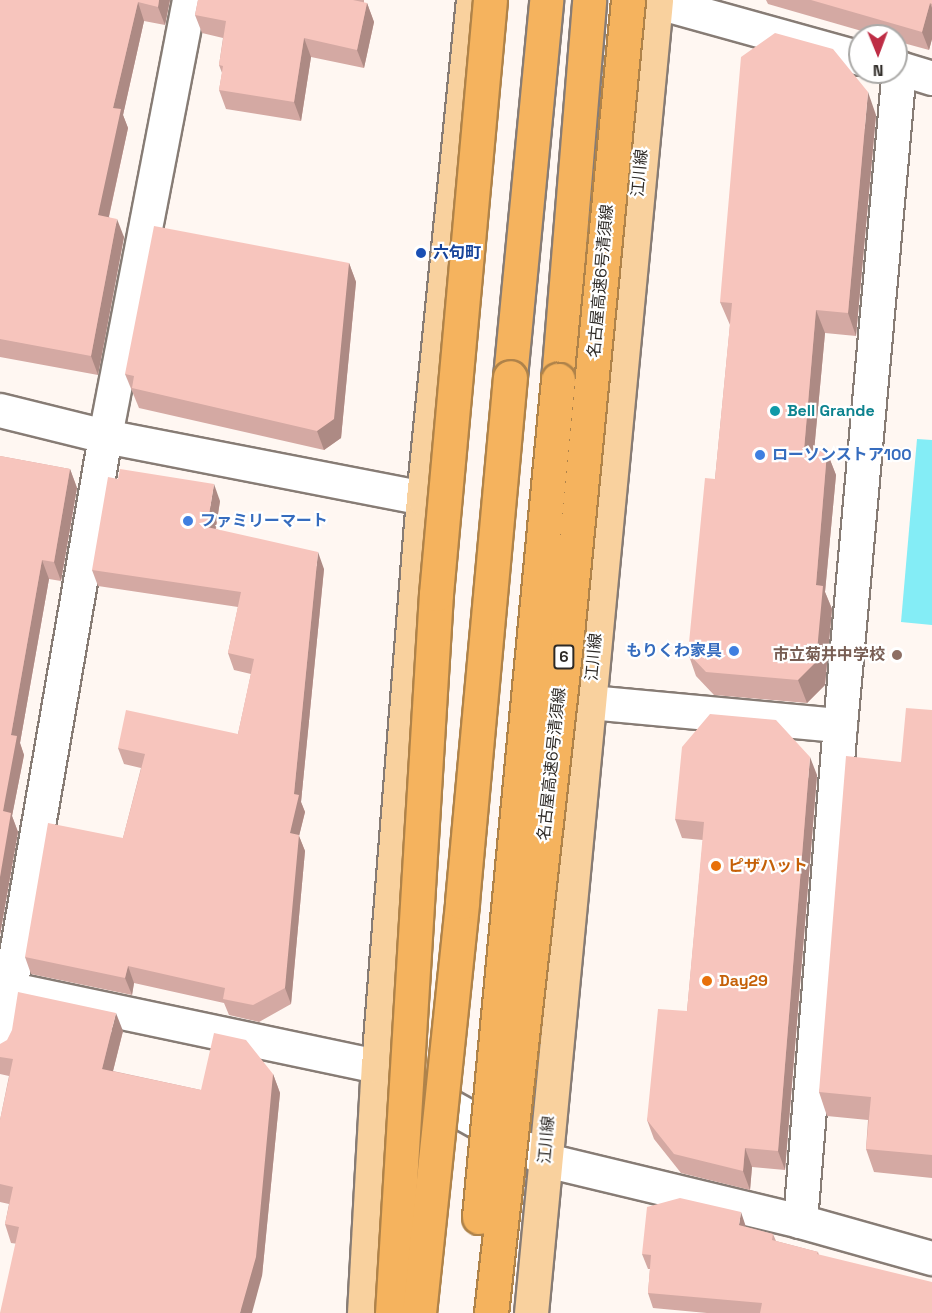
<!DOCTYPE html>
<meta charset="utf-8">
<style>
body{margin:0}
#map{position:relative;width:932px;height:1313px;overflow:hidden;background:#fff7f2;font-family:"Space Grotesk","Noto Sans JP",sans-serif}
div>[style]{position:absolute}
.water>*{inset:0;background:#84edf6}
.roads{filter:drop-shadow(2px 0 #877c75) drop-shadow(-2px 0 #877c75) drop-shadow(0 2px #877c75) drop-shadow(0 -2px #877c75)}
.street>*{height:33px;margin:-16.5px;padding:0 16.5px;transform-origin:16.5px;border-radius:16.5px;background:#fff}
.primary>*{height:33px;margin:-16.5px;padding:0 16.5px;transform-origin:16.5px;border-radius:16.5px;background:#f9d19e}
.highway>*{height:33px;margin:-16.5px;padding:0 16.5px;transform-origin:16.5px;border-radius:16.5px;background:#f5b35e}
.bridges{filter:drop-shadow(2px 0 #af834a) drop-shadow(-2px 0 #af834a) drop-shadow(0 2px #af834a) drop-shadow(0 -2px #af834a)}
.highway-bridge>*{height:33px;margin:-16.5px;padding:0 16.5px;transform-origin:16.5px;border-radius:16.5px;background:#f5b35e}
.wall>*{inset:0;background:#d4a9a3}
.shaded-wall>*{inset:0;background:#ad8a84}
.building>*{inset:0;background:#f7c5bd}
.dots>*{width:16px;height:16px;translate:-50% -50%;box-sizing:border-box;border:3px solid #fff;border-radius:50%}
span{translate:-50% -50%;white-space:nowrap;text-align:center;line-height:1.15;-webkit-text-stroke:4.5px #fff;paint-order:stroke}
.shield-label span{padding:2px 4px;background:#fff;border:2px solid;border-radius:4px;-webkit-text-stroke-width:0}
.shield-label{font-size:15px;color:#2e2a26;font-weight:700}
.street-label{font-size:16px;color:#2e2a26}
.transit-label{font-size:16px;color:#164399;font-weight:700}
.left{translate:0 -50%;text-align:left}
.culture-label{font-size:16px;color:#0d838f;font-weight:700}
.shop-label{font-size:16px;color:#366cbe;font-weight:700}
.right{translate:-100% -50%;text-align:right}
.education-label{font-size:16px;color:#785e54;font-weight:700}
.food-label{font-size:16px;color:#c56008;font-weight:700}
.north{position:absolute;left:848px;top:24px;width:60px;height:60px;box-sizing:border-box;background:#fff;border:2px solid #abaaa8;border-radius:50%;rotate:179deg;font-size:16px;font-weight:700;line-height:24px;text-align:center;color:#2e2a26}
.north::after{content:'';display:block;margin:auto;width:21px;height:27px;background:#be2d45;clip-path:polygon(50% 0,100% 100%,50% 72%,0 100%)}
</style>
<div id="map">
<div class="water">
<div style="clip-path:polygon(917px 439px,932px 440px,932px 625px,901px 622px)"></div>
</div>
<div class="roads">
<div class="street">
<div style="left:651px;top:0;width:217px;rotate:15.5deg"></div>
<div style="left:896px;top:67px;width:38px;rotate:17deg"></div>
<div style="left:0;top:410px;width:108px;rotate:13.9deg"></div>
<div style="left:105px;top:436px;width:324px;rotate:11deg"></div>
<div style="left:590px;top:702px;width:251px;rotate:5.3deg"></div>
<div style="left:12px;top:989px;width:374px;rotate:11.9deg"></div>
<div style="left:378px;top:1066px;width:193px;rotate:29.2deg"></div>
<div style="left:546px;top:1160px;width:261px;rotate:13.5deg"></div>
<div style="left:800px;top:1221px;width:137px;rotate:15.7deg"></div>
<div style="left:0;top:1046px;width:619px;rotate:-80.23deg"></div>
<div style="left:105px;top:436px;width:444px;rotate:-79.1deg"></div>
<div style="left:800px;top:1221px;width:498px;rotate:-85.4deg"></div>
<div style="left:840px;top:725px;width:660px;rotate:-84.87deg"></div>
</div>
<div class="primary">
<div style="left:364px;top:1313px;width:247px;rotate:-86.8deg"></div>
<div style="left:378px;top:1066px;width:570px;rotate:-85.47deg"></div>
<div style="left:423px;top:498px;width:501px;rotate:-84.27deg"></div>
<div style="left:531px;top:1313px;width:1319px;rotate:-84.56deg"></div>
</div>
<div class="highway">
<div style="left:510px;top:377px;width:379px;rotate:-84.5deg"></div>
<div style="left:558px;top:380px;width:381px;rotate:-85.3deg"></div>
</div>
</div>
<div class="bridges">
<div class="highway-bridge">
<div style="left:479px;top:1217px;width:841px;rotate:-84.61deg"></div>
<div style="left:392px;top:1313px;width:720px;rotate:-86.5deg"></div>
<div style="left:436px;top:594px;width:596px;rotate:-84.81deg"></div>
<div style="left:419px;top:1313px;width:413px;rotate:-84deg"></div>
<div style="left:462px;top:902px;width:527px;rotate:-84.78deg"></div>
<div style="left:491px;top:1313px;width:683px;rotate:-83.61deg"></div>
<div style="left:567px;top:634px;width:637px;rotate:-84.5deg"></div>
</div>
</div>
<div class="wall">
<div style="clip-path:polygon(0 0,170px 0,165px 25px,144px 21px,123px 115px,128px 128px,109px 217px,124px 237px,98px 375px,0 357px)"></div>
<div style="clip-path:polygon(198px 0,364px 0,364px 3px,367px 3px,374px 22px,364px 68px,311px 57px,301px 121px,226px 109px,219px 90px,222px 73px,219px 65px,223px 38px,202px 33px,195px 15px)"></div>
<div style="clip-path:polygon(766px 0,932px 0,932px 39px,929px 50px,896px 41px,896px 36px,879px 36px,768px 4px)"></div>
<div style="clip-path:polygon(876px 115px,856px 336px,825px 333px,814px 451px,827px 452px,836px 475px,825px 592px,832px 609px,825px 685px,807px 703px,714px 695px,696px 676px,688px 653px,715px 479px,730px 325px,720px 302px)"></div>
<div style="clip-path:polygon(349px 263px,356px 282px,341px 438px,324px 450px,139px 408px,125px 374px)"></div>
<div style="clip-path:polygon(0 456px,70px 469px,77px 488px,61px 581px,49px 579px,20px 743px,24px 755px,12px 816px,18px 832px,0 935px)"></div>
<div style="clip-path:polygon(220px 501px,216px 529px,324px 569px,301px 802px,305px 812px,299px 836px,305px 851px,291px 1004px,259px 1022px,229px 1015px,224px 1003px,134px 983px,132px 995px,31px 974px,25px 957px,123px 838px,141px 768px,124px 764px,118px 748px,238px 734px,251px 674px,234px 670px,228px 653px,238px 607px,98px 586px,92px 570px)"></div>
<div style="clip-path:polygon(932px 710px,932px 1178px,874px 1172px,866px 1149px,868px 1120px,827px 1116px,819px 1092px,901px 762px)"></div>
<div style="clip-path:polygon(817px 775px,785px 1170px,752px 1167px,750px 1190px,681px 1173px,654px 1139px,647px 1120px,687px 1011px,703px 840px,682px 838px,675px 819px)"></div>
<div style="clip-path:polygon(123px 1031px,113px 1071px,201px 1090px,273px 1074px,280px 1093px,262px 1276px,11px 1243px,5px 1224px,9px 1204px,0 1202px,0 1120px,9px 1076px,0 1074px,0 1057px)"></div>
<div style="clip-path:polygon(746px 1227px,773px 1234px,776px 1241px,818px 1252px,819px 1255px,932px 1313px,707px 1313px,653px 1308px,648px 1293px,650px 1269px,648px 1269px,642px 1254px)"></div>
</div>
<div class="shaded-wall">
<div style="clip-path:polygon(159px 0,170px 0,165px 25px,158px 7px)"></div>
<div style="clip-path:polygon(138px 2px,144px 21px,123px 115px,128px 128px,105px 234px,98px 215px,113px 108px)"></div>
<div style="clip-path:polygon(367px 3px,374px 22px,364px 68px,357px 50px)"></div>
<div style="clip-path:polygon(930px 3px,932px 8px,932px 39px,929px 50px,922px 32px)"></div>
<div style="clip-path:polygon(304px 38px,311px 57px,301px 121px,294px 102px)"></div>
<div style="clip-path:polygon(868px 92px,876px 115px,856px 336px,848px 313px)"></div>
<div style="clip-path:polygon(117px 219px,124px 237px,98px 375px,91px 356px)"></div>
<div style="clip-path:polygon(349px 263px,356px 282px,341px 438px,324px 450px,317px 431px)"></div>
<div style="clip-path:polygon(816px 310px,825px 333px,812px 473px,804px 450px)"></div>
<div style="clip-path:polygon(827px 452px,836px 475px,825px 592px,832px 609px,825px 685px,807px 703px,798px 680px,816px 585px)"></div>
<div style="clip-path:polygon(70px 469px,77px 488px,61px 581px,54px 562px)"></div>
<div style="clip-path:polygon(214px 484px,220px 501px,213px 544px,207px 527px)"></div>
<div style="clip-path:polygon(318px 552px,324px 569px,301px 802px,305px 812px,299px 836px,305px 851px,291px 1004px,285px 988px,290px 833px)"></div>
<div style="clip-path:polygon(42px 560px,49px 579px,20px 743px,24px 755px,12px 816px,18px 832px,0 935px,0 877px,3px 811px,11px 735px)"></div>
<div style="clip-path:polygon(810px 757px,817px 775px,785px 1170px,778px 1151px)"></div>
<div style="clip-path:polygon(128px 966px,134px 983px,132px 995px,125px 978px)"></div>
<div style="clip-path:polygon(116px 1013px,123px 1031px,109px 1087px,102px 1069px)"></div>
<div style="clip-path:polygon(273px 1074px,280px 1093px,262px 1276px,252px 1313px,240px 1313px)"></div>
<div style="clip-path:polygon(745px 1148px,752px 1167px,750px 1190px,743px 1171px)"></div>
<div style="clip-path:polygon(741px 1212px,746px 1227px,739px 1225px)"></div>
</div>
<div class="building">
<div style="clip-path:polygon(0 0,159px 0,158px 7px,138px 2px,113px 108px,121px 109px,98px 215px,117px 219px,91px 356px,0 339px)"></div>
<div style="clip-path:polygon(198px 0,353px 0,367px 3px,357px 50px,304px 38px,294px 102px,219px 90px,223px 66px,219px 65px,226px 21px,195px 15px)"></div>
<div style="clip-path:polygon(811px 0,932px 0,932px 4px,930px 3px,922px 32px)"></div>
<div style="clip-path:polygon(775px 33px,833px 49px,868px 92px,848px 313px,816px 310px,804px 450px,827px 452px,816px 585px,823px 586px,816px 662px,798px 680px,706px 672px,688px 653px,705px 478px,715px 479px,732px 303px,720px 302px,741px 57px)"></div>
<div style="clip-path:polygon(154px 226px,349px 263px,334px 419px,317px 431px,132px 388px,134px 376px,125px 374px)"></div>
<div style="clip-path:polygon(0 456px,70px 469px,54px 562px,42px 560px,11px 735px,17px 736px,3px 811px,11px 813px,0 877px)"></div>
<div style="clip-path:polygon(120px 469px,214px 484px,207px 527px,318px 552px,294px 794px,299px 795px,290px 833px,299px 835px,285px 988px,253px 1005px,223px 999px,225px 988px,128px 966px,125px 978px,25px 957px,48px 823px,123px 838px,145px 754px,118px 748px,126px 710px,238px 734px,254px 659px,228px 653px,241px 592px,92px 570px,108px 477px,118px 479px)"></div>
<div style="clip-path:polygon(906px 708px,932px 710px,932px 1155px,866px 1149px,871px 1097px,819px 1092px,846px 756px,901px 762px)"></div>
<div style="clip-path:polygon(710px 714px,776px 720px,810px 757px,778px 1151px,745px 1148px,743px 1171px,674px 1154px,647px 1120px,658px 1009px,687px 1011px,704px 822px,675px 819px,682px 747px)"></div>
<div style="clip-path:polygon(18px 992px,116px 1013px,102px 1069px,201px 1090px,214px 1033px,246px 1040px,273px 1074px,256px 1257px,240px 1313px,0 1313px,19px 1227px,5px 1224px,13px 1187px,0 1184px,0 1120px,13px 1059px,0 1057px,0 1044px,7px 1040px,12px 1030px)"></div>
<div style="clip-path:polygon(680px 1198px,741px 1212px,739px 1225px,773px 1234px,772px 1240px,818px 1252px,817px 1254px,932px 1282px,932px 1313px,760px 1313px,762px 1303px,648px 1293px,651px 1255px,642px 1254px,647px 1207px)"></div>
</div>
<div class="dots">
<div style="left:421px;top:253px;background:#1a4fb4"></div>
<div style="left:775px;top:411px;background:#0f9aa8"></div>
<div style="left:760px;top:455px;background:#3f7fe0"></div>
<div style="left:188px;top:521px;background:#3f7fe0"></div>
<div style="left:734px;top:651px;background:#3f7fe0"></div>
<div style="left:897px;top:655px;background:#8d6e63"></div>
<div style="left:716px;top:866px;background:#e8710a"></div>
<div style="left:707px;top:981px;background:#e8710a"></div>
</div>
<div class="shield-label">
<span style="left:564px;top:657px">6</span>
</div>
<div class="street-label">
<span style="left:640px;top:173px;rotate:-85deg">江川線</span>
<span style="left:601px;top:281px;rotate:-85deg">名古屋高速6号清須線</span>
<span style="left:594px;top:657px;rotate:-85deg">江川線</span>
<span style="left:552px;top:764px;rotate:-84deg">名古屋高速6号清須線</span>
<span style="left:547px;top:1140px;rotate:-85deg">江川線</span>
</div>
<div class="transit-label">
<span class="left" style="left:433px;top:253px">六句町</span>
</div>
<div class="culture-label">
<span class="left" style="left:787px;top:411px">Bell Grande</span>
</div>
<div class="shop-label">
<span class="left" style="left:772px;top:455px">ローソンストア100</span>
<span class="left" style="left:200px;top:521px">ファミリーマート</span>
<span class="right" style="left:722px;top:651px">もりくわ家具</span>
</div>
<div class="education-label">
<span class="right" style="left:885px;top:655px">市立菊井中学校</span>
</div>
<div class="food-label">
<span class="left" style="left:728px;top:866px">ピザハット</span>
<span class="left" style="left:719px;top:981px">Day29</span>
</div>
<div class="north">N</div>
</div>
